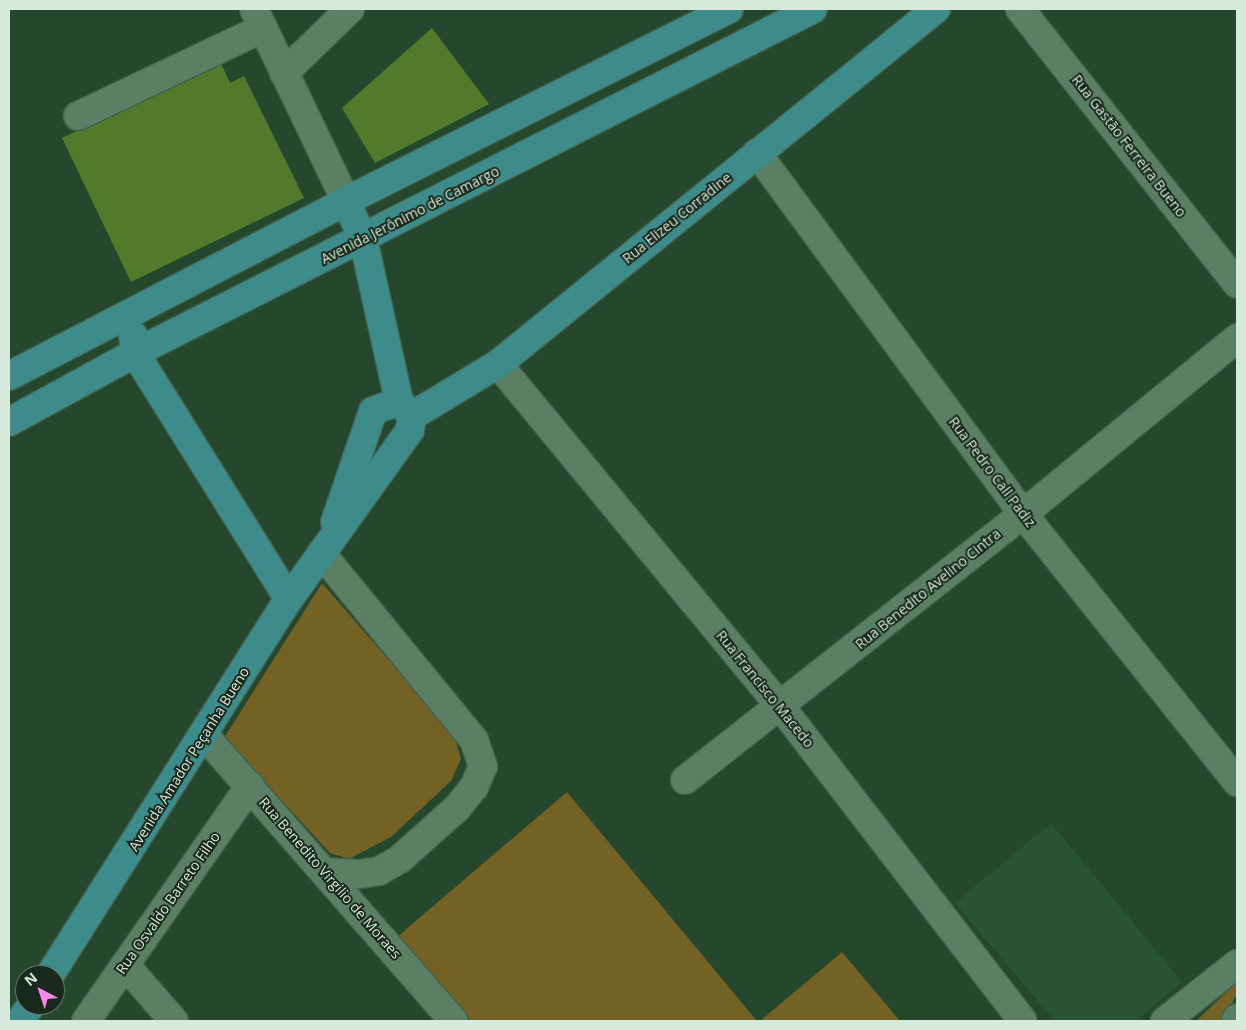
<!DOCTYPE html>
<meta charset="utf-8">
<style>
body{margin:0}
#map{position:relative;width:1246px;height:1030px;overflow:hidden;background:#24472e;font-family:"Open Sans",sans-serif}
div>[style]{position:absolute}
.built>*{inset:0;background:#295336}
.green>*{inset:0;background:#746124}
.building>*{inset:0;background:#527a2a}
.roads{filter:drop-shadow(1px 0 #42624d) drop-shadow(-1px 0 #42624d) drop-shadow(0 1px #42624d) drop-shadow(0 -1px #42624d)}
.minor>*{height:28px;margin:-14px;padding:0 14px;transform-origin:14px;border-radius:14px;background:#5a7f64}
.major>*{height:28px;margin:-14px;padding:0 14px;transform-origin:14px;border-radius:14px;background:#3d8b8b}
span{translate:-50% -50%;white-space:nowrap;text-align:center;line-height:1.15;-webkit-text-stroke:4px #1a291e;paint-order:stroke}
.street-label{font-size:14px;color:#d6e9da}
.frame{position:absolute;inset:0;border:10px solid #d6e9da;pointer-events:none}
.north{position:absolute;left:15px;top:965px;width:50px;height:50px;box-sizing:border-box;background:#1a291e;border:1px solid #657669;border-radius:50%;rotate:320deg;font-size:14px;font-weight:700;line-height:20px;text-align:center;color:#d6e9da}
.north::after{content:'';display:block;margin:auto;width:18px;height:22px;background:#f888ea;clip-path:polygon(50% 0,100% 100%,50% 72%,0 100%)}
</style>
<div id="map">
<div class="built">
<div style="clip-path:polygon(1051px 823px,1182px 982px,1136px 1021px,1055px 1021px,955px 903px)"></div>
</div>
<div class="green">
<div style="clip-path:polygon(322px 583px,454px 735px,461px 759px,451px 781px,391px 837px,349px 859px,330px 853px,224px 738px)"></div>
<div style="clip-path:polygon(567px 792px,757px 1021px,471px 1021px,397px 937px)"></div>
<div style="clip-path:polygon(842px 952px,900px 1021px,760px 1021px)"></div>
<div style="clip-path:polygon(1237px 982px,1237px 994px,1222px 1021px,1196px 1021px)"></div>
</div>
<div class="building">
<div style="clip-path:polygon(432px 28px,489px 104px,375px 163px,342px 108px)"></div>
<div style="clip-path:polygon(220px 61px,230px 83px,244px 76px,304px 198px,131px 282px,62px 138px)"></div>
</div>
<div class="roads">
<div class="minor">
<div style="left:254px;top:9px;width:213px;rotate:64.4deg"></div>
<div style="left:1020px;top:9px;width:350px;rotate:51.7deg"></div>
<div style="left:284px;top:73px;width:92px;rotate:-44.1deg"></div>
<div style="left:78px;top:116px;width:205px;rotate:-25.4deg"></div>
<div style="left:757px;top:153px;width:448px;rotate:53.6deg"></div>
<div style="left:1023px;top:514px;width:343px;rotate:51.4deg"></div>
<div style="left:498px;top:364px;width:445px;rotate:50.5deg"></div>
<div style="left:781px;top:707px;width:396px;rotate:52.4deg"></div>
<div style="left:321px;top:553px;width:242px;rotate:50.7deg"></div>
<div style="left:474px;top:740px;width:28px;rotate:71deg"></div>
<div style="left:483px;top:766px;width:23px;rotate:113deg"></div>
<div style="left:474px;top:787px;width:27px;rotate:129deg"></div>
<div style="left:457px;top:808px;width:76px;rotate:138.2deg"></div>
<div style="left:400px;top:859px;width:24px;rotate:150deg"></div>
<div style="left:379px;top:871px;width:20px;rotate:171deg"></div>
<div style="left:359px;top:874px;width:33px;rotate:-177deg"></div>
<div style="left:205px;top:736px;width:378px;rotate:48.9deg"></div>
<div style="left:685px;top:780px;width:430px;rotate:-38.2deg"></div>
<div style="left:1023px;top:514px;width:277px;rotate:-39.4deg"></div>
<div style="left:125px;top:965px;width:74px;rotate:48.8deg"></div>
<div style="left:86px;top:1021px;width:287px;rotate:-55.1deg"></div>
<div style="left:1165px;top:1021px;width:92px;rotate:-38.4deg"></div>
<div style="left:1236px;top:1021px;width:3px;rotate:-72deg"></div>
</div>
<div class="major">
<div style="left:133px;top:335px;width:18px;rotate:84deg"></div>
<div style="left:135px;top:353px;width:290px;rotate:58deg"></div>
<div style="left:9px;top:376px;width:380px;rotate:-27.4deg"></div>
<div style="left:346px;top:201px;width:428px;rotate:-26.6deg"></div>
<div style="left:412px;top:416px;width:100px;rotate:-31.2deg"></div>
<div style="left:498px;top:364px;width:564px;rotate:-39.02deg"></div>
<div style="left:9px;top:422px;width:144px;rotate:-28.7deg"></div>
<div style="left:135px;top:353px;width:760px;rotate:-26.9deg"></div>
<div style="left:335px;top:522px;width:117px;rotate:-71.1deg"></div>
<div style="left:373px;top:411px;width:28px;rotate:-21deg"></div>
<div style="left:50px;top:975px;width:446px;rotate:-57.6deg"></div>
<div style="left:289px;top:599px;width:208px;rotate:-54.4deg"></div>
<div style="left:410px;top:430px;width:14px;rotate:-82deg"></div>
<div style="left:412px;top:416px;width:20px;rotate:-131deg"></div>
<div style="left:399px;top:401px;width:166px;rotate:-102.5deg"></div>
<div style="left:363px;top:239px;width:42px;rotate:-114.1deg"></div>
<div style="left:20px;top:1021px;width:19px;rotate:-55deg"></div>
</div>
</div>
<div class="street-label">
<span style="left:1129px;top:146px;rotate:52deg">Rua Gastão Ferreira Bueno</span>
<span style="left:410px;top:215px;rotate:-27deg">Avenida Jerônimo de Camargo</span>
<span style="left:677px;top:218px;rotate:-39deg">Rua Elizeu Corradine</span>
<span style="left:992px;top:472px;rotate:53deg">Rua Pedro Call Padiz</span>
<span style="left:928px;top:589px;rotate:-39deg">Rua Benedito Avelino Cintra</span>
<span style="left:765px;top:689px;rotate:51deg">Rua Francisco Macedo</span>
<span style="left:189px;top:759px;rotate:-58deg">Avenida Amador Peçanha Bueno</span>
<span style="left:330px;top:878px;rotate:49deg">Rua Benedito Virgilio de Moraes</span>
<span style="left:168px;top:903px;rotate:-55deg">Rua Osvaldo Barreto Filho</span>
</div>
<div class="frame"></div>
<div class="north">N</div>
</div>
